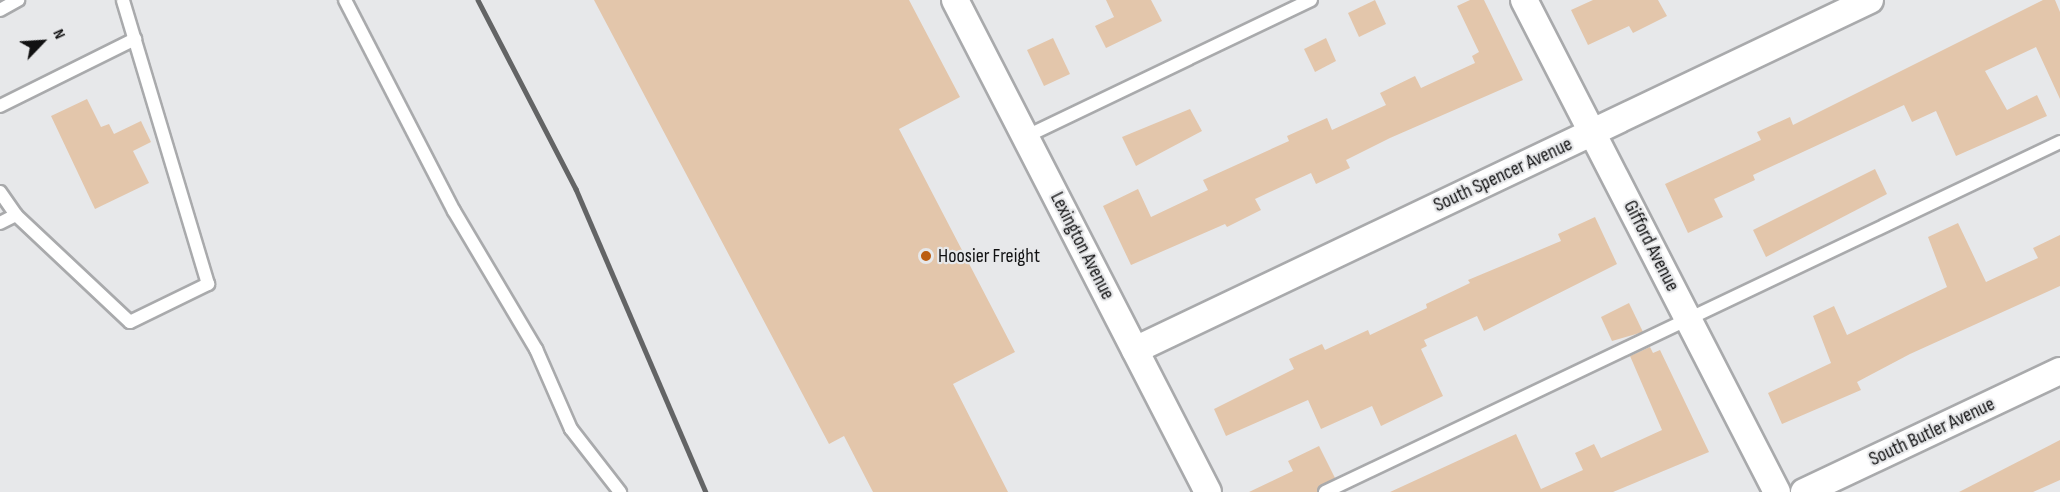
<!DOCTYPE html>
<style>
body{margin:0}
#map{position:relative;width:2060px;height:492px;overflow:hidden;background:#e7e8ea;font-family:"Sofia Sans Condensed",sans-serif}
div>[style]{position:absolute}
.building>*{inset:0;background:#e3c6ab}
.roads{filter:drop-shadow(2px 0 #a9aaac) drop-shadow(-2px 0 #a9aaac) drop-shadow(0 2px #a9aaac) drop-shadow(0 -2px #a9aaac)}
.service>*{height:12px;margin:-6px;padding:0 6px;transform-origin:6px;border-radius:6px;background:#fff}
.minor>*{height:26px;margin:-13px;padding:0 13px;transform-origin:13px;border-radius:13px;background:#fff}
.rail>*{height:4.5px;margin:-2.25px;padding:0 2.25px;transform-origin:2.25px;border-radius:2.25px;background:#636465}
.dots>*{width:16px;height:16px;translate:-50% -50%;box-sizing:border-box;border:3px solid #e7e8ea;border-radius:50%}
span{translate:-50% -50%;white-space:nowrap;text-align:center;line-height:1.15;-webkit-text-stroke:4.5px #e7e8ea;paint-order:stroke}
.street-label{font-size:20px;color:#111112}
.poi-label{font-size:20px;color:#111112}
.left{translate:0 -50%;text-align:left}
.north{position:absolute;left:12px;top:12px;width:60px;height:60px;-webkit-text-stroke:4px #e7e8ea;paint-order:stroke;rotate:65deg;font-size:16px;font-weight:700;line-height:24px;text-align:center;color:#111112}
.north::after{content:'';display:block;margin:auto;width:21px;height:27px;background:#111112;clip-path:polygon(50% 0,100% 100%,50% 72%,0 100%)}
</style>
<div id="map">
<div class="building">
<div style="clip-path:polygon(594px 0,909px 0,960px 97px,899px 129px,1015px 352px,953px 384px,1008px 492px,873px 492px,844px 436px,829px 444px)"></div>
<div style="clip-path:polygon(1106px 0,1151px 0,1162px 21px,1106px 48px,1095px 26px,1114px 17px)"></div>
<div style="clip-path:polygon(1375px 0,1386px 24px,1359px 37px,1348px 13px)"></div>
<div style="clip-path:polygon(1470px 0,1484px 0,1523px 80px,1390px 138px,1346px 160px,1350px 168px,1316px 184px,1311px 173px,1255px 199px,1261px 210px,1227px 227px,1225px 224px,1131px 265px,1103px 206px,1138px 189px,1151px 217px,1208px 190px,1203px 180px,1289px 141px,1287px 136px,1327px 118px,1332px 130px,1386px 105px,1380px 93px,1415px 76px,1421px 88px,1475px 63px,1472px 56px,1479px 52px,1457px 6px)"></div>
<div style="clip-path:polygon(1593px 0,1658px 0,1667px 16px,1633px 33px,1629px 26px,1588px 45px,1571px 10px)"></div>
<div style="clip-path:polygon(2043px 0,2055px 0,2060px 12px,2060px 99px,2036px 47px,1985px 71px,2007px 110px,2037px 95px,2047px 116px,1956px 156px,1936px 111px,1912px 122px,1904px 105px,1753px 175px,1755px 180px,1714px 199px,1723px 217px,1688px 233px,1665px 184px,1761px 140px,1757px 132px,1790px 117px,1793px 125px)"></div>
<div style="clip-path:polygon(1053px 38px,1070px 74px,1044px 86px,1027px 50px)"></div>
<div style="clip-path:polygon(1326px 38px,1336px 61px,1315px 72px,1304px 49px)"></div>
<div style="clip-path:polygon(87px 99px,101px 127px,109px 124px,114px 134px,141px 121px,151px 142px,133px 151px,149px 183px,95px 209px,51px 116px)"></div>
<div style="clip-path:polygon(1190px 109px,1202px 131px,1136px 166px,1122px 137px)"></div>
<div style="clip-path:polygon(1875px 169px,1887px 194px,1766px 257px,1753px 230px)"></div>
<div style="clip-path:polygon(1595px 217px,1617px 264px,1484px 331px,1477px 316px,1424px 340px,1427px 346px,1421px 349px,1443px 396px,1381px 426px,1372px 406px,1321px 429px,1308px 400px,1226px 436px,1214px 409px,1294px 369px,1289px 359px,1322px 344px,1325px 350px,1368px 330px,1370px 335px,1427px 308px,1426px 304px,1470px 283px,1468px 280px,1561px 241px,1558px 234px)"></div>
<div style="clip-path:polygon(1958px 223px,1986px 282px,2038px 258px,2033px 248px,2060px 235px,2060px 286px,1910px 354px,1857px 382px,1861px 390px,1782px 424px,1768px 393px,1831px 363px,1813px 316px,1834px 306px,1847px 335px,1947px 287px,1928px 237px)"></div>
<div style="clip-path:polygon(1629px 303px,1643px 332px,1612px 341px,1601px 317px)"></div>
<div style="clip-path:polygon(1650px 347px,1653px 353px,1660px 350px,1709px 452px,1613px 492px,1390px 492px,1516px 434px,1541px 489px,1583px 470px,1575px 453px,1594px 444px,1601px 458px,1662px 430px,1630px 356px)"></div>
<div style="clip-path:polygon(2060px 440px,2060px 480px,2033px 492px,1959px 492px)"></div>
<div style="clip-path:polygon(1319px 446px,1335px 478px,1317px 492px,1249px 492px,1293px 471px,1288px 461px)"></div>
</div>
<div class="roads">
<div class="service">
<div style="left:345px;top:0;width:237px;rotate:62.7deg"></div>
<div style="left:454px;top:211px;width:161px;rotate:59.3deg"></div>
<div style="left:536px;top:349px;width:87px;rotate:66.4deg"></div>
<div style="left:571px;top:429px;width:80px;rotate:52.1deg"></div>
<div style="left:0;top:10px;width:21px;rotate:-29deg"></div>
<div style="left:0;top:106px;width:151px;rotate:-26.4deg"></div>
<div style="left:1025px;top:137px;width:317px;rotate:-25.6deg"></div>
<div style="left:0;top:192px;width:28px;rotate:55deg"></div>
<div style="left:0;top:223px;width:18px;rotate:-27deg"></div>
<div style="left:16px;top:215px;width:156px;rotate:43.2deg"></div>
<div style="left:130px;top:322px;width:87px;rotate:-26deg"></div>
<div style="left:208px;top:284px;width:296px;rotate:-106.7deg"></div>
<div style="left:1325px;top:492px;width:814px;rotate:-25.46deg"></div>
</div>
<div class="minor">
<div style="left:955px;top:0;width:553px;rotate:62.79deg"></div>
<div style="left:1524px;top:0;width:553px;rotate:62.79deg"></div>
<div style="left:1135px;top:350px;width:814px;rotate:-25.46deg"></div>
<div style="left:1804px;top:492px;width:283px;rotate:-25.3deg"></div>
</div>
</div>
<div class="rail">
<div style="left:478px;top:0;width:213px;rotate:62.6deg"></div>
<div style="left:576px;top:189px;width:330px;rotate:66.8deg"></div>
</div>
<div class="dots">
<div style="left:926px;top:256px;background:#bb5d11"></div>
</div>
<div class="street-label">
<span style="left:1503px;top:175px;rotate:-25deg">South Spencer Avenue</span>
<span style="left:1082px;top:246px;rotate:63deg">Lexington Avenue</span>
<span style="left:1651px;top:246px;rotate:63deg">Gifford Avenue</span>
<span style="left:1932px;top:432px;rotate:-25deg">South Butler Avenue</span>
</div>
<div class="poi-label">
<span class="left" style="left:938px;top:256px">Hoosier Freight</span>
</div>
<div class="north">N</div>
</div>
